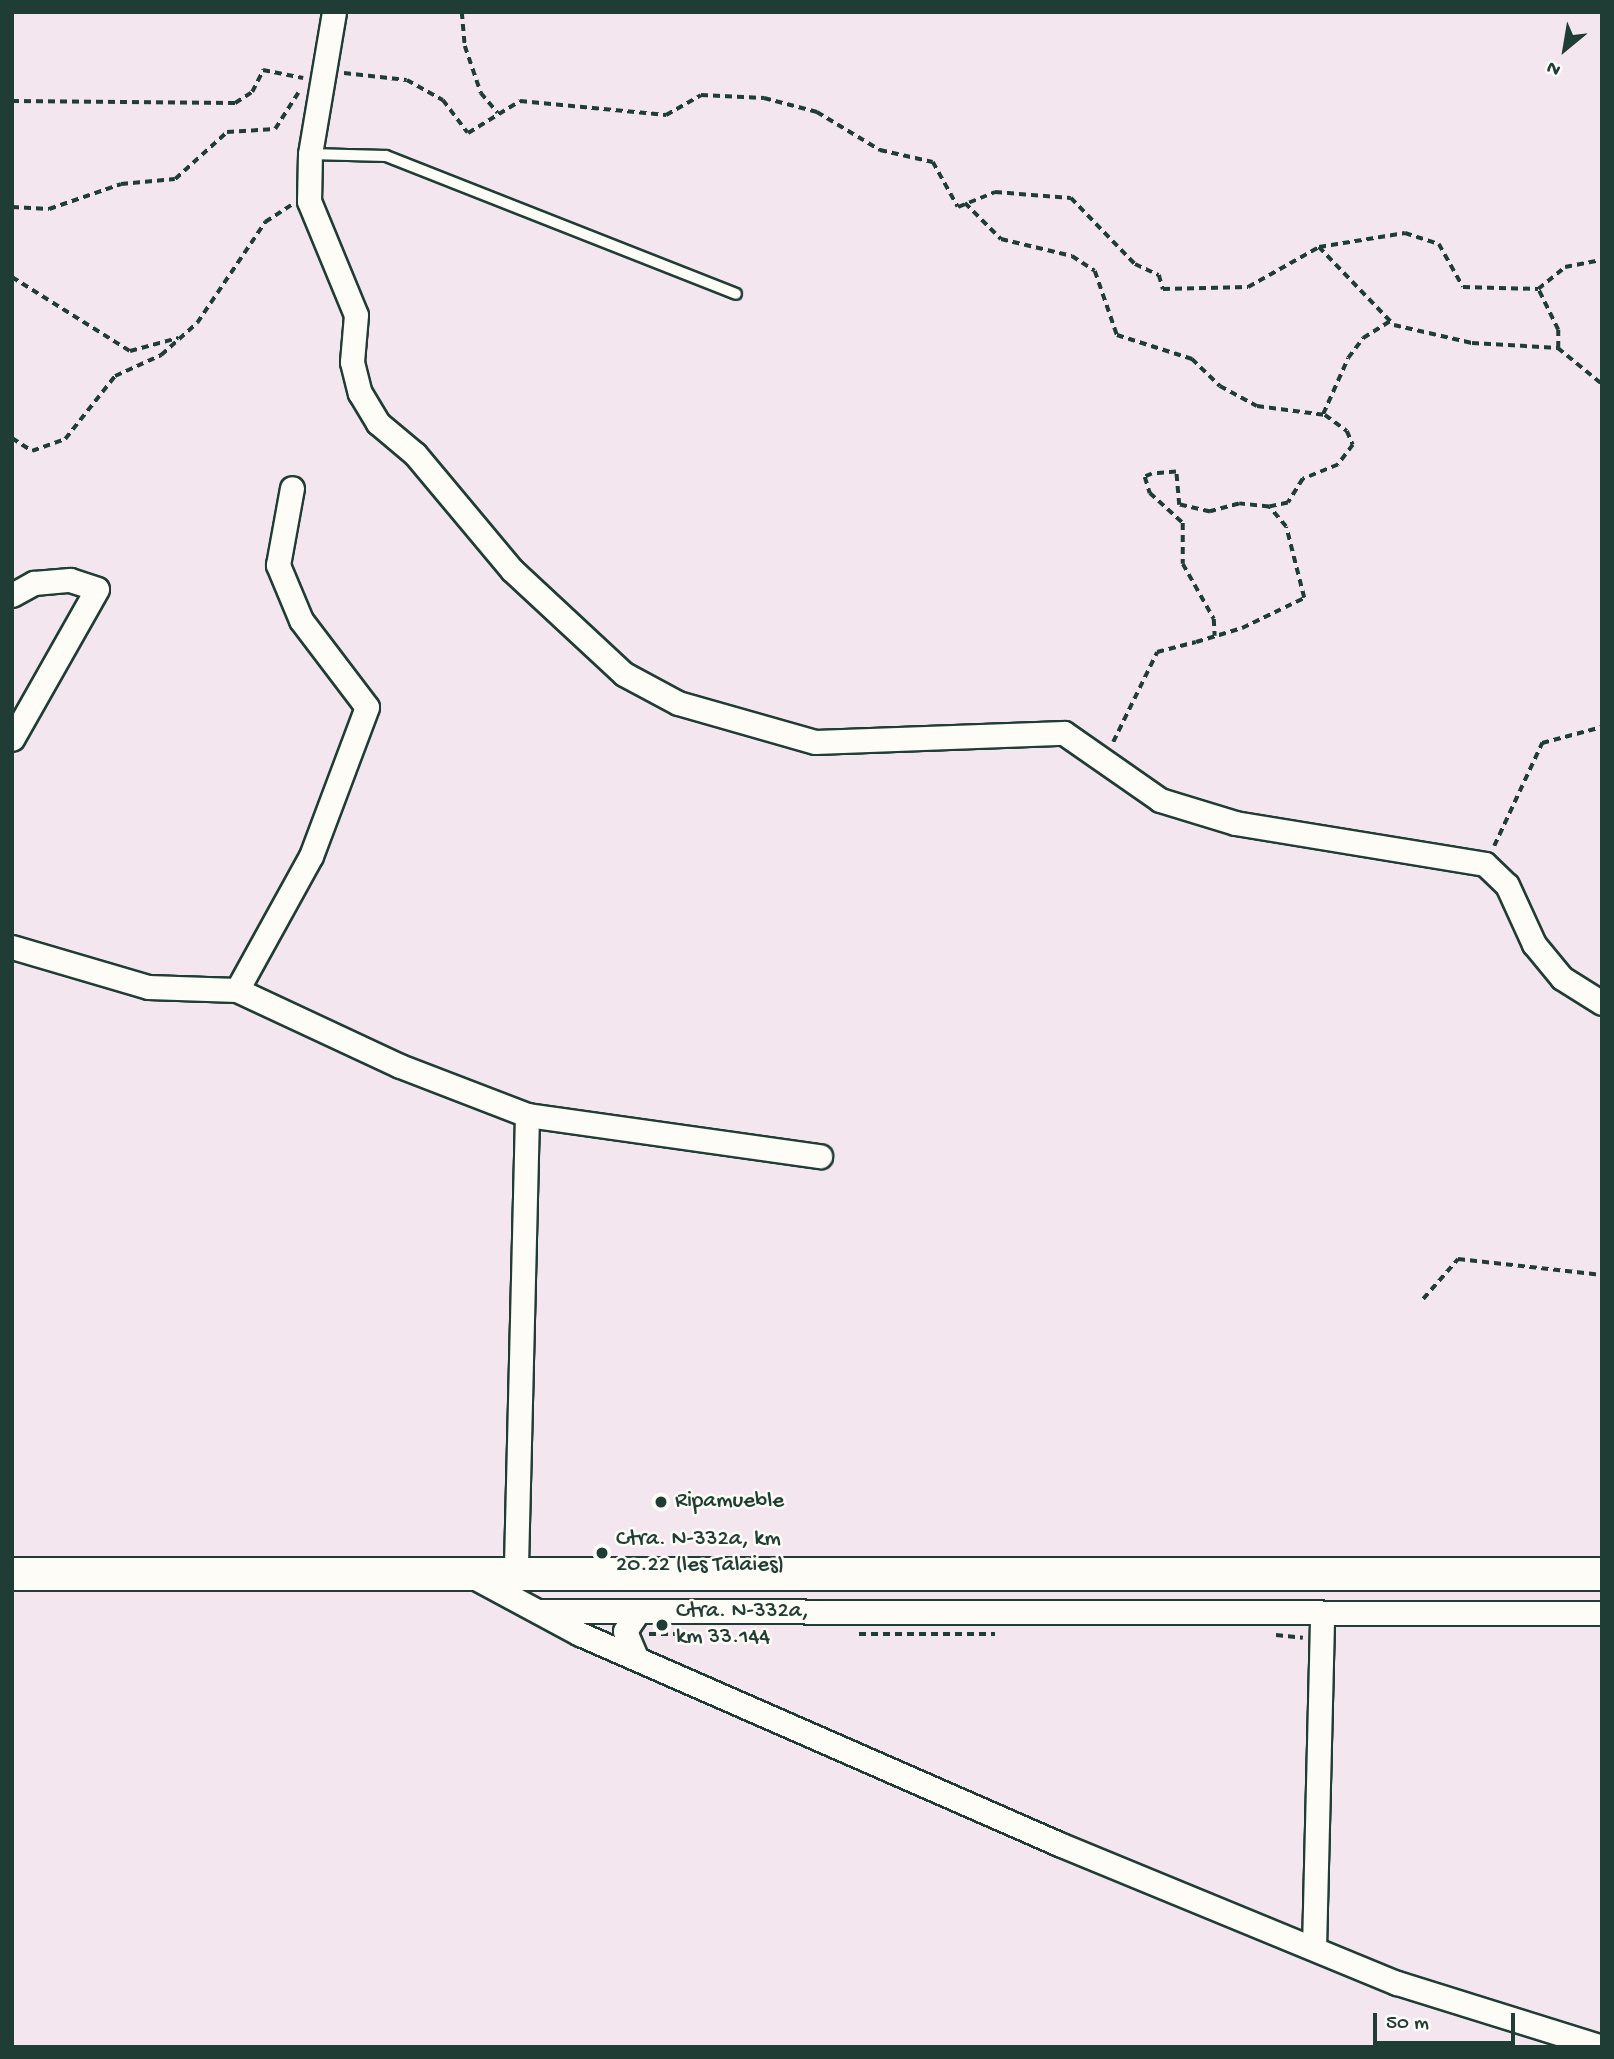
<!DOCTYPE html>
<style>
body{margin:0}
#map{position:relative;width:1614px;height:2059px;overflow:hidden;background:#f3e6ee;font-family:"Gochi Hand",sans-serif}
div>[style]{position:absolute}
.path>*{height:3.5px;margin-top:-1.75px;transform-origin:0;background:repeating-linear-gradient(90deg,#1f3d34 0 7px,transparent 0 12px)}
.roads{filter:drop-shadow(2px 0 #1f3d34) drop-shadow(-2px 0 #1f3d34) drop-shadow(0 2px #1f3d34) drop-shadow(0 -2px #1f3d34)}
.service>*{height:10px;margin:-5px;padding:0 5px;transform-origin:5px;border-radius:5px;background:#fdfcf7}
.minor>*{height:23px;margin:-11.5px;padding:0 11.5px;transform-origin:11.5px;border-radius:11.5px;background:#fdfcf7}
.secondary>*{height:32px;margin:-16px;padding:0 16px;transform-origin:16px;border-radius:16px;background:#fdfcf7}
.dots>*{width:19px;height:19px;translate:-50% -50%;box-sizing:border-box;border:4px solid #fdfcf7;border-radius:50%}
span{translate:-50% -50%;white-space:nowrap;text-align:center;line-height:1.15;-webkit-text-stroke:5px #fdfcf7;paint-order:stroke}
.poi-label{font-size:23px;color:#1f3d34}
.left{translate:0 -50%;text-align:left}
.frame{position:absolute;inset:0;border:14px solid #1f3d34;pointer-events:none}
.north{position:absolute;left:1530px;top:14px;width:70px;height:70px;-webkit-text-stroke:5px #fdfcf7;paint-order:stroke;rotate:210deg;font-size:19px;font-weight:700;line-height:28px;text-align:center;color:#1f3d34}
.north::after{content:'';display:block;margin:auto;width:24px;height:32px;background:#1f3d34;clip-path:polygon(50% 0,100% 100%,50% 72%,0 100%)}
.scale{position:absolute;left:1373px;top:2013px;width:142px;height:32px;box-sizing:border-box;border:4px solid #1f3d34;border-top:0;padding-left:9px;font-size:21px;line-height:24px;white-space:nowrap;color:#1f3d34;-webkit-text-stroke:5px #fdfcf7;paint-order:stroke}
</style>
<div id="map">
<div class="path">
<div style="left:462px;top:12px;width:34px;rotate:85deg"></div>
<div style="left:465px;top:46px;width:50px;rotate:71.2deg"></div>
<div style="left:481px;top:93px;width:26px;rotate:50deg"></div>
<div style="left:344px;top:73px;width:63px;rotate:6.3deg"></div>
<div style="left:407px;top:80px;width:41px;rotate:29.1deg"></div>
<div style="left:443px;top:100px;width:41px;rotate:52.9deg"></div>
<div style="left:468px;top:133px;width:61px;rotate:-31.6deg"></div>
<div style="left:520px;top:101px;width:147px;rotate:5.5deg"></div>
<div style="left:666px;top:115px;width:40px;rotate:-29.7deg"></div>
<div style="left:701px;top:95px;width:63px;rotate:2.7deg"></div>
<div style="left:764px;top:98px;width:55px;rotate:14.8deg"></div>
<div style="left:817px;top:112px;width:74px;rotate:31.1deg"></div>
<div style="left:880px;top:150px;width:54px;rotate:12.8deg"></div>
<div style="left:933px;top:162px;width:51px;rotate:60.9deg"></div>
<div style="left:958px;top:207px;width:40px;rotate:-22deg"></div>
<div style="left:995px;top:192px;width:76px;rotate:4.5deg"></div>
<div style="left:1071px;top:198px;width:92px;rotate:45.9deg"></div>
<div style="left:1135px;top:264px;width:26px;rotate:25deg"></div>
<div style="left:1159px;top:275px;width:15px;rotate:74deg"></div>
<div style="left:1163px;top:289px;width:85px;rotate:-1.3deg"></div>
<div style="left:1248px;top:287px;width:81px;rotate:-29.4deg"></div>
<div style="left:1319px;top:247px;width:108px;rotate:46.1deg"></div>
<div style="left:1394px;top:325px;width:80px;rotate:13deg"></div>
<div style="left:1472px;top:343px;width:86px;rotate:3.3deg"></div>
<div style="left:1558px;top:348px;width:57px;rotate:39.3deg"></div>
<div style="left:12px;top:101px;width:223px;rotate:0.5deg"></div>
<div style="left:235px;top:103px;width:20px;rotate:-33deg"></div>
<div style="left:252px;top:92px;width:25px;rotate:-63deg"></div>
<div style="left:263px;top:70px;width:41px;rotate:11.3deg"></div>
<div style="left:965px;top:203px;width:51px;rotate:45deg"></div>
<div style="left:1001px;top:239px;width:73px;rotate:13.5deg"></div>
<div style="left:1072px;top:256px;width:27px;rotate:33deg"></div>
<div style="left:1095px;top:271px;width:68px;rotate:71deg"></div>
<div style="left:1117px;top:335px;width:79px;rotate:17.7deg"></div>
<div style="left:1192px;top:359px;width:39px;rotate:44deg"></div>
<div style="left:1220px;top:386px;width:42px;rotate:28.4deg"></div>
<div style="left:1257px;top:406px;width:69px;rotate:7.5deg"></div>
<div style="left:1325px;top:415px;width:27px;rotate:36deg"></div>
<div style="left:1347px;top:431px;width:15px;rotate:67deg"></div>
<div style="left:1353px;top:445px;width:25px;rotate:127deg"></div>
<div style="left:1338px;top:465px;width:38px;rotate:158deg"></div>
<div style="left:1303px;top:479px;width:28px;rotate:122deg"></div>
<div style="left:1288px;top:503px;width:19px;rotate:168deg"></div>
<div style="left:12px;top:207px;width:37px;rotate:3deg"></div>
<div style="left:49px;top:209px;width:76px;rotate:-19.1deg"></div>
<div style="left:121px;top:184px;width:54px;rotate:-5.3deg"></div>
<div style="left:175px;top:179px;width:70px;rotate:-42.1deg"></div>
<div style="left:227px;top:132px;width:48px;rotate:-3.6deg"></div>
<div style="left:275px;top:129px;width:43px;rotate:-57.4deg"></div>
<div style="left:1319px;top:247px;width:87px;rotate:-9.2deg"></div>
<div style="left:1405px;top:233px;width:36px;rotate:18deg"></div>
<div style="left:1439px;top:244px;width:49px;rotate:60.8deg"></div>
<div style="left:1463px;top:287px;width:75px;rotate:1.5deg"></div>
<div style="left:12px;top:277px;width:139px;rotate:32.1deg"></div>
<div style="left:130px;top:351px;width:50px;rotate:-15.2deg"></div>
<div style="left:1558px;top:348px;width:18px;rotate:-90deg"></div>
<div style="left:1558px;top:330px;width:46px;rotate:-116deg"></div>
<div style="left:1538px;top:289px;width:35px;rotate:-39deg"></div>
<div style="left:1565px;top:267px;width:38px;rotate:-11deg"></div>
<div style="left:1323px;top:414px;width:61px;rotate:-65.9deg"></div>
<div style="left:1348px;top:358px;width:25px;rotate:-53deg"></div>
<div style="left:1363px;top:338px;width:32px;rotate:-32deg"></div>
<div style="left:12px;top:438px;width:24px;rotate:33deg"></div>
<div style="left:32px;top:451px;width:35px;rotate:-20deg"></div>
<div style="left:65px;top:439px;width:80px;rotate:-51.6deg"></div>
<div style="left:115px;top:376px;width:51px;rotate:-24.5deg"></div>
<div style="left:161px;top:355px;width:48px;rotate:-41.6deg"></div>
<div style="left:197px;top:323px;width:122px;rotate:-56deg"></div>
<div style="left:265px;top:222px;width:31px;rotate:-33deg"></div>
<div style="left:1113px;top:742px;width:100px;rotate:-63.9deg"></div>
<div style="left:1157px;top:652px;width:40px;rotate:-14.4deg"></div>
<div style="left:1196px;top:642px;width:48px;rotate:-16.9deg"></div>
<div style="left:1242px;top:628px;width:69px;rotate:-25.8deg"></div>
<div style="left:1304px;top:598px;width:73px;rotate:-104.2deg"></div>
<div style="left:1286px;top:527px;width:26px;rotate:-130deg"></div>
<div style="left:1269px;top:507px;width:30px;rotate:-174deg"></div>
<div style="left:1239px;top:504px;width:30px;rotate:165deg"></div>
<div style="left:1210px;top:512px;width:32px;rotate:-167deg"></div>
<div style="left:1179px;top:505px;width:33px;rotate:-95deg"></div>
<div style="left:1176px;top:472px;width:24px;rotate:175deg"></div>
<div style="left:1152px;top:474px;width:8px;rotate:157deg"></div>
<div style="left:1145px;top:477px;width:17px;rotate:73deg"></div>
<div style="left:1150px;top:493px;width:45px;rotate:42.3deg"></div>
<div style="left:1183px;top:523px;width:41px;rotate:90deg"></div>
<div style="left:1183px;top:564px;width:63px;rotate:60.6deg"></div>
<div style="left:1214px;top:619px;width:17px;rotate:87deg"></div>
<div style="left:1494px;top:846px;width:114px;rotate:-65deg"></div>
<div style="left:1542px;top:743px;width:62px;rotate:-14.9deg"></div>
<div style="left:1423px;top:1299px;width:53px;rotate:-48.8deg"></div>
<div style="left:1458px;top:1259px;width:145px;rotate:6.3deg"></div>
<div style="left:649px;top:1634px;width:45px"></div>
<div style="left:859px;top:1634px;width:136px"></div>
<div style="left:1276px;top:1635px;width:27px;rotate:6deg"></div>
</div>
<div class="roads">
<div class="service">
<div style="left:310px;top:154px;width:76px;rotate:1.5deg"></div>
<div style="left:386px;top:156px;width:376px;rotate:21.5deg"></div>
</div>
<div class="minor">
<div style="left:334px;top:12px;width:144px;rotate:99.6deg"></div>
<div style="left:310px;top:154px;width:47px;rotate:91.2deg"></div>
<div style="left:309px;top:201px;width:123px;rotate:67.6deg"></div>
<div style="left:356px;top:315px;width:47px;rotate:94.9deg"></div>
<div style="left:352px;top:362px;width:32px;rotate:76deg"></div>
<div style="left:360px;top:393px;width:35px;rotate:59deg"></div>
<div style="left:378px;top:423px;width:48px;rotate:40deg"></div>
<div style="left:415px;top:454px;width:151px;rotate:50.1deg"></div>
<div style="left:512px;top:570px;width:153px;rotate:42.9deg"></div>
<div style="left:624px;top:674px;width:61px;rotate:28.2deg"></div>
<div style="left:678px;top:703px;width:142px;rotate:15.9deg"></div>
<div style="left:815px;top:742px;width:249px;rotate:-2.1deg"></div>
<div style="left:1064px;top:733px;width:117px;rotate:34.9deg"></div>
<div style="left:1160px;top:800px;width:78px;rotate:17deg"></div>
<div style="left:1235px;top:823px;width:253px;rotate:9.3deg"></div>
<div style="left:1485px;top:864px;width:30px;rotate:44deg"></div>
<div style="left:1507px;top:885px;width:65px;rotate:65.4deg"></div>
<div style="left:1534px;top:944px;width:44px;rotate:50.5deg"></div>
<div style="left:1562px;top:978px;width:47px;rotate:32deg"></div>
<div style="left:12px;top:595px;width:25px;rotate:-29deg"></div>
<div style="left:34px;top:583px;width:36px;rotate:-5deg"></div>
<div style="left:70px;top:580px;width:28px;rotate:18deg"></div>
<div style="left:97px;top:589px;width:172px;rotate:119.5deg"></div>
<div style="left:12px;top:947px;width:142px;rotate:16.4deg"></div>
<div style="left:148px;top:987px;width:89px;rotate:1.9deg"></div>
<div style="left:237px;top:990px;width:180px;rotate:25deg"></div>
<div style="left:400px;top:1066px;width:136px;rotate:21.1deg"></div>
<div style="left:527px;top:1115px;width:463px;rotate:91.4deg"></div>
<div style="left:237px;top:990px;width:153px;rotate:-61.1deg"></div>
<div style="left:311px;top:856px;width:159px;rotate:-69.4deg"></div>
<div style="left:367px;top:707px;width:109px;rotate:-127.2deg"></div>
<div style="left:301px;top:620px;width:60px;rotate:-112.7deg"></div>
<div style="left:278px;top:565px;width:78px;rotate:-79.7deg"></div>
<div style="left:527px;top:1115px;width:296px;rotate:8deg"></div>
<div style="left:474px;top:1577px;width:120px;rotate:28.3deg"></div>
<div style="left:580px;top:1634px;width:523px;rotate:23.67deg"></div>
<div style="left:1059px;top:1844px;width:365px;rotate:22.4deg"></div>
<div style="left:1397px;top:1983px;width:215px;rotate:17.3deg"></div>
<div style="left:540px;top:1611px;width:1062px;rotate:0.11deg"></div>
<div style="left:636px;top:1657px;width:28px;rotate:-113deg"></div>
<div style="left:625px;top:1631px;width:22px;rotate:-56deg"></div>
<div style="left:1314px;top:1948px;width:335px;rotate:-88.6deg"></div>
</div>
<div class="secondary">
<div style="left:12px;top:1574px;width:1590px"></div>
</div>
</div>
<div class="dots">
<div style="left:661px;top:1502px;background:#1f3d34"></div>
<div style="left:602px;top:1553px;background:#1f3d34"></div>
<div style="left:662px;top:1625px;background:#1f3d34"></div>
</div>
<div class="poi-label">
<span class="left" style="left:675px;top:1502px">Ripamueble</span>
<span class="left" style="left:616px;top:1553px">Ctra. N-332a, km<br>20.22 (les Talaies)</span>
<span class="left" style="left:676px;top:1625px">Ctra. N-332a,<br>km 33.144</span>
</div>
<div class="frame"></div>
<div class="north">N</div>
<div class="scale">50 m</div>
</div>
